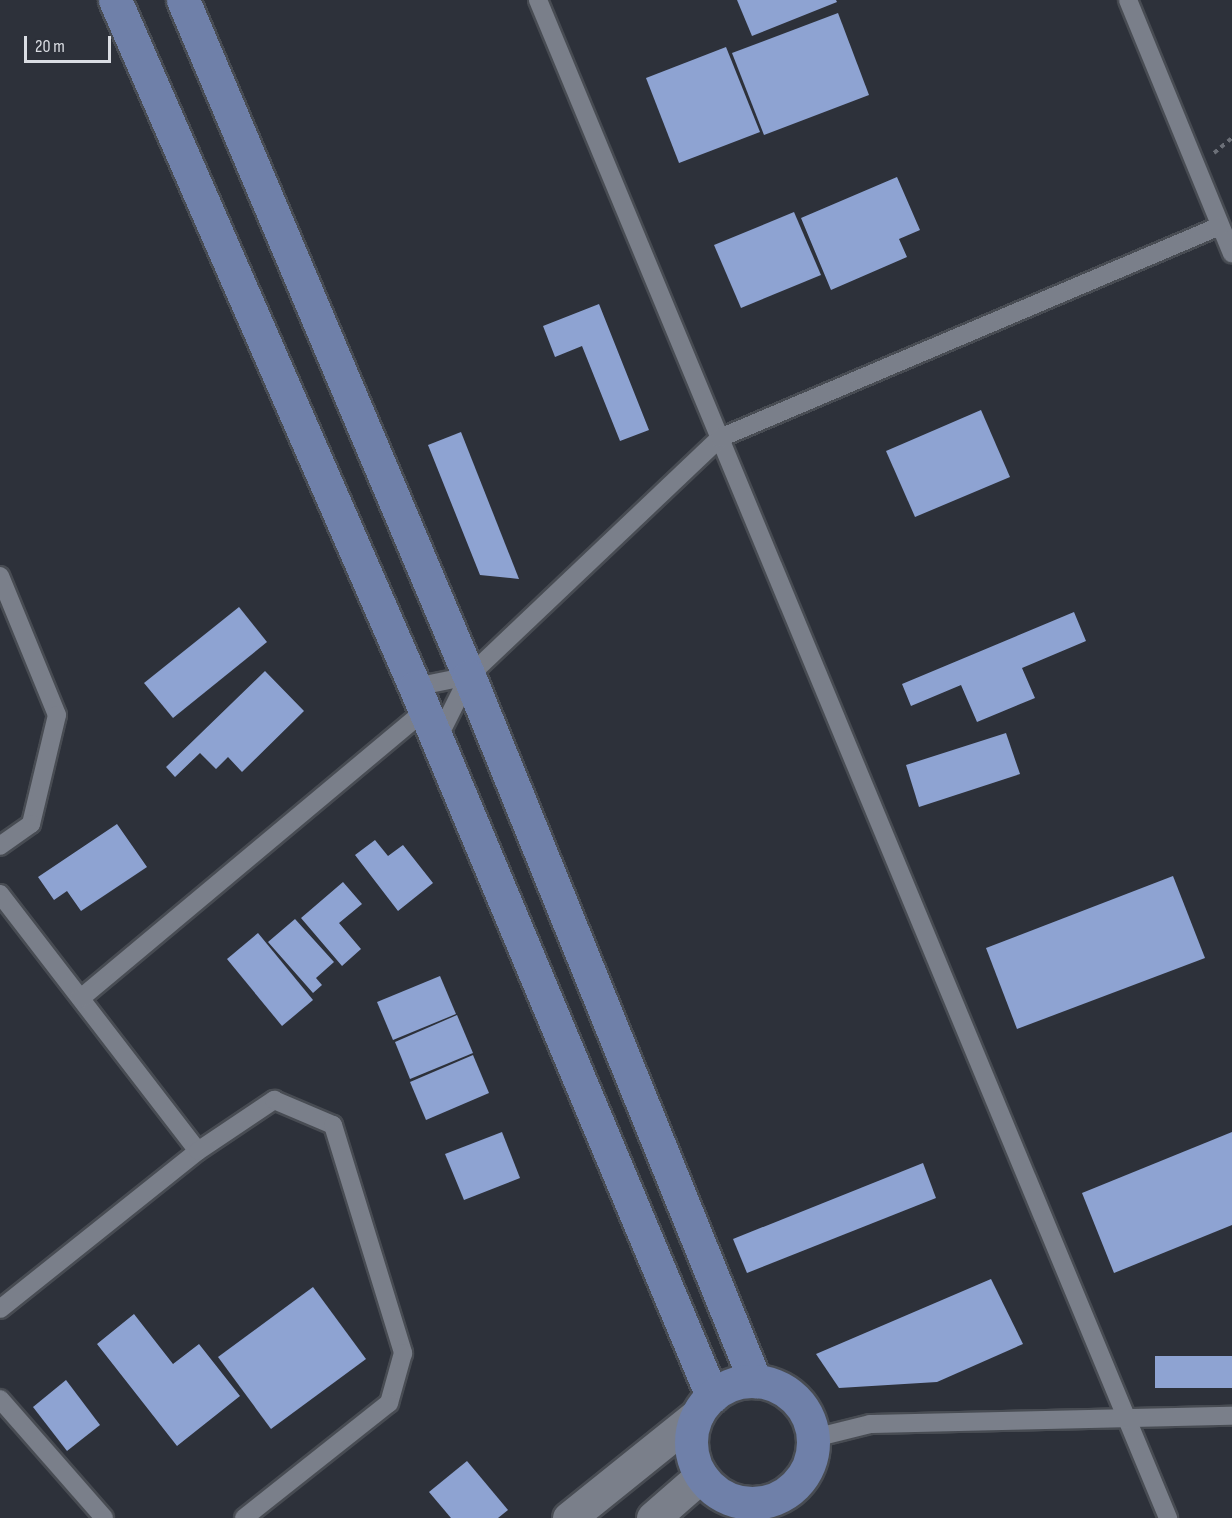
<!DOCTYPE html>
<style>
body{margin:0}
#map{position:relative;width:1232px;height:1518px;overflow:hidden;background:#2d313a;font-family:"Sofia Sans Condensed",sans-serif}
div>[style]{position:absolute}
.building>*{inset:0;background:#8ea3d2}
.path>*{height:4px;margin-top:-2px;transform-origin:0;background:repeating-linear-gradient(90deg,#6c7078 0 4.5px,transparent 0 9px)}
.roads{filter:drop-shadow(2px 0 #484c53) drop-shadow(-2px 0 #484c53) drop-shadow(0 2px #484c53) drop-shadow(0 -2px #484c53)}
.lane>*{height:18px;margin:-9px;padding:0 9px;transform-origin:9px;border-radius:9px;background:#7a7f8a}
.street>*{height:33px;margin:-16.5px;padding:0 16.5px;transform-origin:16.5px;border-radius:16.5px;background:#7a7f8a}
.secondary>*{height:33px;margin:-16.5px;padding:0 16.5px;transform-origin:16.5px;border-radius:16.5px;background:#6f80a9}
.secondary>.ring{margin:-16.5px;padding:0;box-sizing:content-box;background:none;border:33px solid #6f80a9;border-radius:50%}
span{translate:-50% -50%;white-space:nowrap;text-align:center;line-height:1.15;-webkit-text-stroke:6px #2d313a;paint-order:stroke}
.scale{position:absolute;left:24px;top:36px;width:87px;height:27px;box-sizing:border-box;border:3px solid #dadde3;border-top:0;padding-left:8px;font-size:18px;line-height:21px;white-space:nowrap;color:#dadde3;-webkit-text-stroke:4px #2d313a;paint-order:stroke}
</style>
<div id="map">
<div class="building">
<div style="clip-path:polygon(737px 0,836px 0,837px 2px,752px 36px)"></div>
<div style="clip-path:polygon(838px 13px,869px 95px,764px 135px,732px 53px)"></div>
<div style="clip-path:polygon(726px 47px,760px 132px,679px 163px,646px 78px)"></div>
<div style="clip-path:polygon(897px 177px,920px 230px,899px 239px,907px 257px,831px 290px,801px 218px)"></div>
<div style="clip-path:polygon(794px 212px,821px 275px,741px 308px,714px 245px)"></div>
<div style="clip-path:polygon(599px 304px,649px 430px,620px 441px,582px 346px,555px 357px,543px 326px)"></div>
<div style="clip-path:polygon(981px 410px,1010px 477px,915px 517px,886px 451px)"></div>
<div style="clip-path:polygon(461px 432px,519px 579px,480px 575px,428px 445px)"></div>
<div style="clip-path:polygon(239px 607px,267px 642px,173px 718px,144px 683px)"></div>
<div style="clip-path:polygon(1074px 612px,1086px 641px,1022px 668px,1035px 698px,977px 722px,961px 685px,911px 706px,902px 684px)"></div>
<div style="clip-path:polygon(265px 671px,304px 711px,242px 772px,228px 757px,216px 769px,200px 753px,175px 777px,166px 767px)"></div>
<div style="clip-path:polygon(1006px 733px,1020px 774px,919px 807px,906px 765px)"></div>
<div style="clip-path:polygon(117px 824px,147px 867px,81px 911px,67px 891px,54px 900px,38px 877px)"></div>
<div style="clip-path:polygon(375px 840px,388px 856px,403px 845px,433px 883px,398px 911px,355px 855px)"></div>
<div style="clip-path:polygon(1173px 876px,1205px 958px,1017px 1029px,986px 948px)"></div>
<div style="clip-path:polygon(343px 882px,362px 904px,339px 923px,361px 949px,342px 966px,301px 918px)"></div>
<div style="clip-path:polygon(295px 919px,334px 962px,316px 978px,322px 985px,313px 993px,268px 942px)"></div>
<div style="clip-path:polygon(258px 933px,313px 1000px,282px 1026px,227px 959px)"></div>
<div style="clip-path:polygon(440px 976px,456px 1014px,393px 1040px,377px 1002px)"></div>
<div style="clip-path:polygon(457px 1015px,473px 1053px,410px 1079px,395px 1042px)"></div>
<div style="clip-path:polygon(473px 1055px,489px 1093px,426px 1120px,410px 1082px)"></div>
<div style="clip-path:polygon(502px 1132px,520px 1178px,464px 1200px,445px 1154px)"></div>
<div style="clip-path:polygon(1232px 1132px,1232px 1225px,1114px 1273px,1082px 1193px)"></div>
<div style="clip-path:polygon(923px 1163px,936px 1198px,747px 1273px,733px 1239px)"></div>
<div style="clip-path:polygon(991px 1279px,1023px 1344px,937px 1382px,839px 1388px,816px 1354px)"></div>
<div style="clip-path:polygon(313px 1287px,366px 1359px,271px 1429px,218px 1357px)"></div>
<div style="clip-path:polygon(134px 1314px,173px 1364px,199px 1344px,240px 1396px,177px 1446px,97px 1344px)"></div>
<div style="clip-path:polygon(1155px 1356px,1232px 1356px,1232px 1388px,1155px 1388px)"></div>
<div style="clip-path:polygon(66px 1380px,100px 1425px,67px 1451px,33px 1407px)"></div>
<div style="clip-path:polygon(467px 1461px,508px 1510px,498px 1518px,451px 1518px,429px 1492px)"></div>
</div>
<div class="path">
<div style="left:1214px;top:153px;width:23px;rotate:-40deg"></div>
</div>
<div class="roads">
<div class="lane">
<div style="left:538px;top:0;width:1644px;rotate:67.46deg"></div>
<div style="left:1128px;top:0;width:274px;rotate:67.7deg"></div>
<div style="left:0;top:576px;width:150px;rotate:67.7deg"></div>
<div style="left:57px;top:715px;width:112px;rotate:103.4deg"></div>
<div style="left:31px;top:824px;width:38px;rotate:145deg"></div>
<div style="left:415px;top:687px;width:55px;rotate:-11.5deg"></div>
<div style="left:437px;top:740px;width:72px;rotate:-63.4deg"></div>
<div style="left:469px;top:676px;width:346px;rotate:-43.5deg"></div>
<div style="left:720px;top:438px;width:543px;rotate:-22.98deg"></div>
<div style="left:0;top:894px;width:324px;rotate:52.4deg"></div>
<div style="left:198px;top:1151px;width:253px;rotate:141.4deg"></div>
<div style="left:81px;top:998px;width:449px;rotate:-39.9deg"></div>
<div style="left:198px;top:1151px;width:92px;rotate:-33.9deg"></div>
<div style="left:274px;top:1100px;width:64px;rotate:23deg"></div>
<div style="left:333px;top:1125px;width:239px;rotate:72.9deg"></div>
<div style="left:403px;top:1353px;width:52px;rotate:105.6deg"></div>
<div style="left:389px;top:1403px;width:185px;rotate:141.6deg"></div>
<div style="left:0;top:1399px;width:158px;rotate:48.8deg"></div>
<div style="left:814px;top:1438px;width:58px;rotate:-14deg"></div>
<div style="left:870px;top:1424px;width:362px;rotate:-1.3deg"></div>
</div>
<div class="street">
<div style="left:569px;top:1518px;width:164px;rotate:-38.8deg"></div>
<div style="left:653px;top:1518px;width:64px;rotate:-41.2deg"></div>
</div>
<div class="secondary">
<div style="left:115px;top:0;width:750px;rotate:66.41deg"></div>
<div style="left:415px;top:687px;width:769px;rotate:67.27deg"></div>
<div style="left:183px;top:0;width:734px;rotate:67.07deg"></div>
<div style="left:469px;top:676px;width:761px;rotate:67.92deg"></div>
<div class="ring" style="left:691px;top:1381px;width:89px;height:89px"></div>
</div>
</div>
<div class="scale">20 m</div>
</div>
